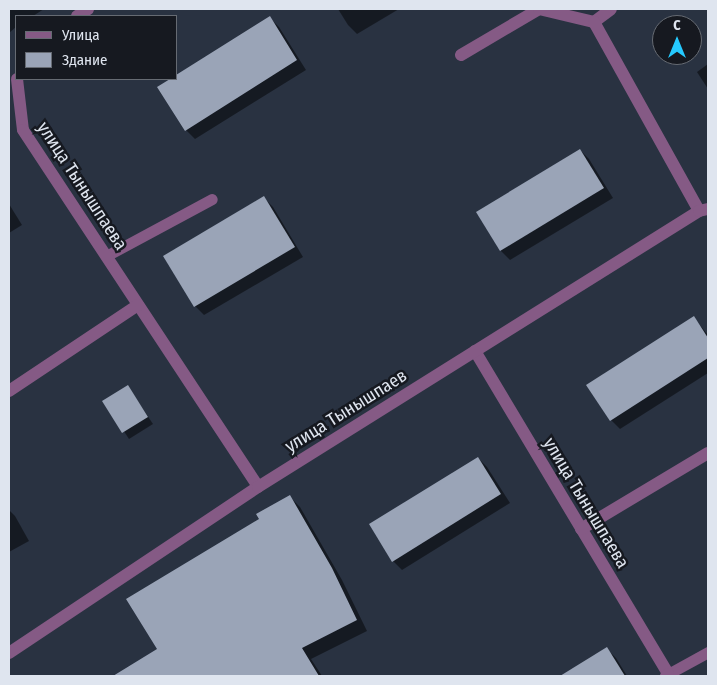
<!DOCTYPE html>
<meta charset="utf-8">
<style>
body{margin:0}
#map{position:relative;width:717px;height:685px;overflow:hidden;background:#293241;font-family:"Fira Sans Condensed",sans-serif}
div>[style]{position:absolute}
.shadow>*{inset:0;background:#0007}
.building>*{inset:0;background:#9aa4b7}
.service>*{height:11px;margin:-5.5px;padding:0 5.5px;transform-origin:5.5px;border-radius:5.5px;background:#855a85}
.minor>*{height:12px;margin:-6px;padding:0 6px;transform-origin:6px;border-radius:6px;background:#855a85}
span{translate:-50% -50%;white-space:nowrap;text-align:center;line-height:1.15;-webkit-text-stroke:5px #161920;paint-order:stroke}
.street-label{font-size:18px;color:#dfe5ef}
.frame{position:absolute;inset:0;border:10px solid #dfe5ef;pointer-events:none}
.legend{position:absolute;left:15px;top:15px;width:162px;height:65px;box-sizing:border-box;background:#161920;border:1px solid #666b73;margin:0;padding:6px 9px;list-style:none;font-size:15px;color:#dfe5ef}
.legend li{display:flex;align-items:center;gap:10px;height:25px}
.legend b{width:25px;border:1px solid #666b73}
.north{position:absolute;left:652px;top:15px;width:50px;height:50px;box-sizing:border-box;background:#161920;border:1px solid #666b73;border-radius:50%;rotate:0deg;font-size:14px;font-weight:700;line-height:20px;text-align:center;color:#dfe5ef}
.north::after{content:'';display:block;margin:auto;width:18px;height:22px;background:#25c9fe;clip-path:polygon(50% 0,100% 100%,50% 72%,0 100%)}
</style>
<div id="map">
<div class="shadow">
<div style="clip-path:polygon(9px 9px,44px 9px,33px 16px,16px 16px,16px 27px,9px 33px)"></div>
<div style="clip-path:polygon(338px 9px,399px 9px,357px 34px,348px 25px)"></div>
<div style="clip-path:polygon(270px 18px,279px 27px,306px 70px,195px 139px,186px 130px,159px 87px,172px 79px,176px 79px)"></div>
<div style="clip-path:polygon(708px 64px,708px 89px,697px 72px)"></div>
<div style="clip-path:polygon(580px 150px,589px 159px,613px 198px,510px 260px,501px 251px,478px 212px)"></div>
<div style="clip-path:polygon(264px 198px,273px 207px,303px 257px,204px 315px,195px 306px)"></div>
<div style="clip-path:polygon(9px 204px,22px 225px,9px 233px)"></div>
<div style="clip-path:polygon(694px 318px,708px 335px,708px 373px,620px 429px,611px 420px)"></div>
<div style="clip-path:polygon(128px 387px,153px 424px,129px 439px,104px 401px)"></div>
<div style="clip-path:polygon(478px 458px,487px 467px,510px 503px,402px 570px,393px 561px)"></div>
<div style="clip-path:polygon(289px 496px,300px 507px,342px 580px,367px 631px,311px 659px,322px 676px,115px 676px,158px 650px,261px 519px)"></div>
<div style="clip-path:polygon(9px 510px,15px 516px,29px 541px,9px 552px)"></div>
<div style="clip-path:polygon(607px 649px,616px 658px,627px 676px,563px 676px)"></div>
</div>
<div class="building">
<div style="clip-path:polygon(270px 16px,297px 60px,185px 131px,157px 87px,170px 79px,176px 79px,176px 75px)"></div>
<div style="clip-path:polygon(580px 149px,604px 188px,500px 251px,476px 212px)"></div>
<div style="clip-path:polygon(264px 196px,295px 247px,194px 307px,163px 256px)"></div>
<div style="clip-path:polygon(694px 316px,708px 338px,708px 358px,610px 421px,586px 385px)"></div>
<div style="clip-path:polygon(128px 385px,148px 417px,122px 433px,102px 401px)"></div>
<div style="clip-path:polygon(478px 457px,501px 494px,392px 562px,369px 524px)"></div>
<div style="clip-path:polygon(290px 495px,332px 568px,357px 620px,302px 648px,319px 676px,113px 676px,157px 649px,126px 599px,259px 519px,256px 514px)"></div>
<div style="clip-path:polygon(607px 647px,625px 676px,560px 676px)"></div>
</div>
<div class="service">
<div style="left:106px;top:256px;width:120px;rotate:-28.3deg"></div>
<div style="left:668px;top:674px;width:46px;rotate:-28.8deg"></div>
</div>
<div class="minor">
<div style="left:77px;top:16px;width:13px;rotate:-32deg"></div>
<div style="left:594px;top:22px;width:21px;rotate:-37deg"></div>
<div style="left:461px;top:55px;width:91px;rotate:-30.5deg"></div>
<div style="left:539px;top:9px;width:57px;rotate:13.3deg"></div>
<div style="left:594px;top:22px;width:216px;rotate:60.9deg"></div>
<div style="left:17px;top:79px;width:51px;rotate:83.3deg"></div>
<div style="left:23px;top:130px;width:427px;rotate:56.6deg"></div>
<div style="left:475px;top:351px;width:376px;rotate:59.1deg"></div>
<div style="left:668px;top:674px;width:3px;rotate:135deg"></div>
<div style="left:9px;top:391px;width:155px;rotate:-33.7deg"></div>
<div style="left:581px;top:529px;width:148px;rotate:-30.9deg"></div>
<div style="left:9px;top:653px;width:299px;rotate:-33.7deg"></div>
<div style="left:258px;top:487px;width:520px;rotate:-32.04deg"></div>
<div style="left:699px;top:211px;width:9px;rotate:-13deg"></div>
</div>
<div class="street-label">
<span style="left:82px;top:186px;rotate:57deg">улица Тынышпаева</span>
<span style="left:346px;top:411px;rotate:-32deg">улица Тынышпаев</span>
<span style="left:586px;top:503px;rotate:59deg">улица Тынышпаева</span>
</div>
<div class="frame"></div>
<ul class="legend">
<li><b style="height:6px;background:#855a85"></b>Улица</li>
<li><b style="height:14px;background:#9aa4b7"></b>Здание</li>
</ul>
<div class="north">С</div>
</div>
